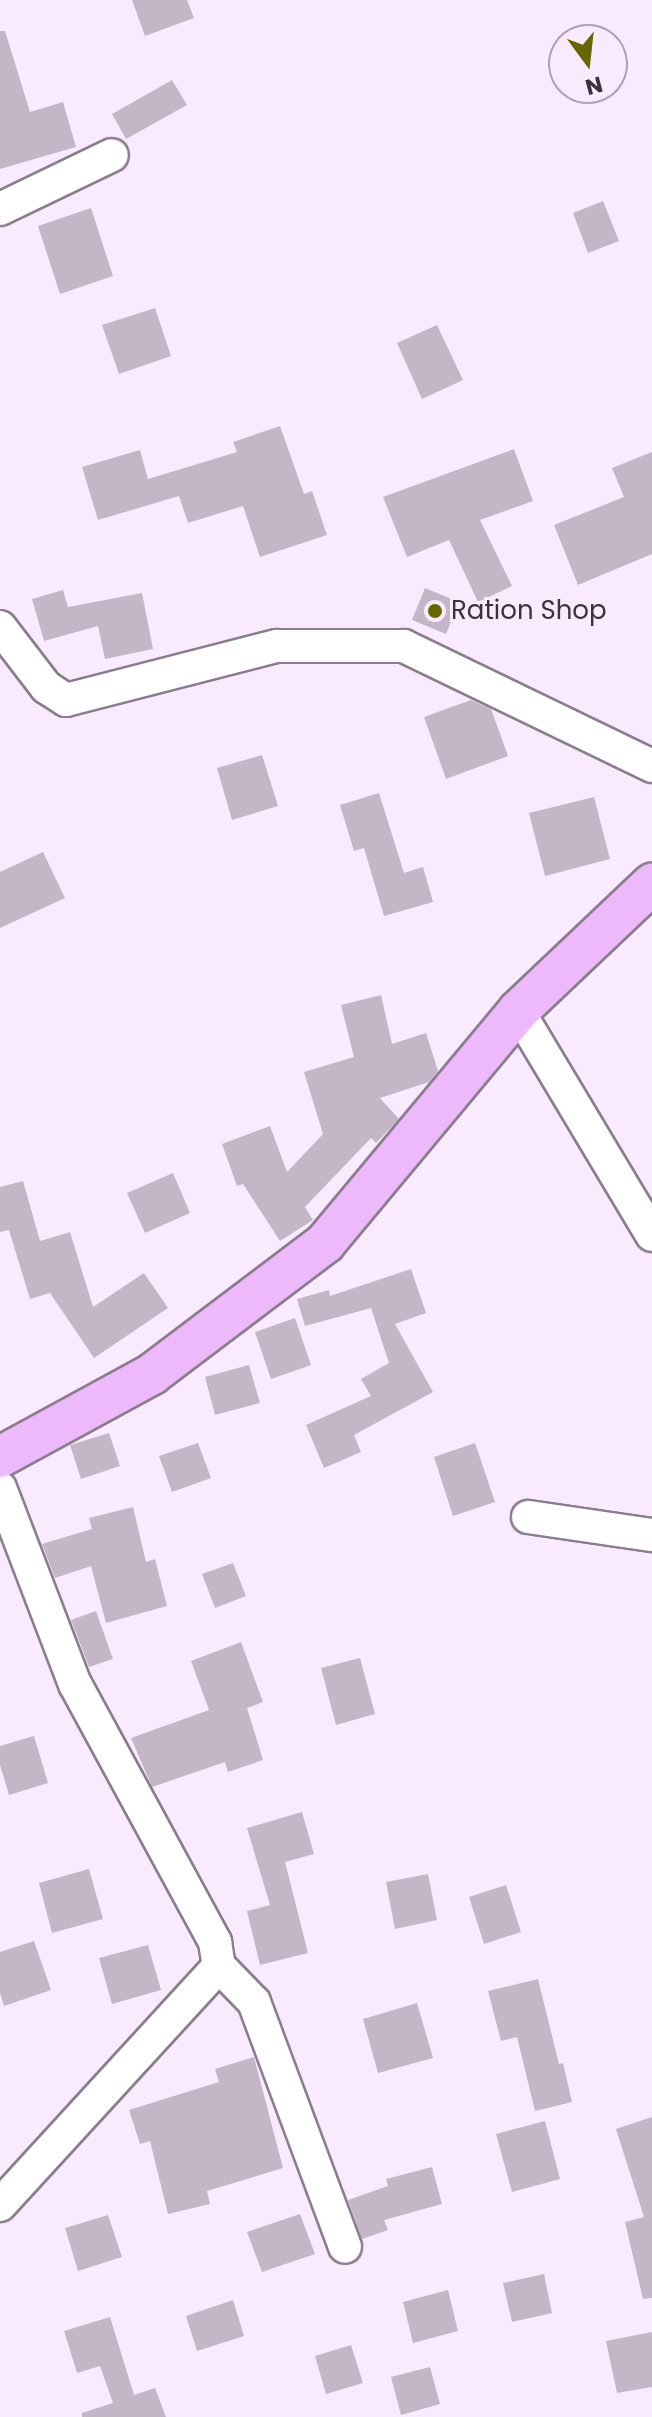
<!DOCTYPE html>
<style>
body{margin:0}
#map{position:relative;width:652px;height:2417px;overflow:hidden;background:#f9ebfd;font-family:Poppins,sans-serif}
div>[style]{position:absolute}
.building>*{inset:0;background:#c4b6c7}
.roads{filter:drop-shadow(2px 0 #8a7d8d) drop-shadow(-2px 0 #8a7d8d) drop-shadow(0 2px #8a7d8d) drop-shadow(0 -2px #8a7d8d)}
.minor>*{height:32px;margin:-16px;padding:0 16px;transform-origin:16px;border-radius:16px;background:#fff}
.major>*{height:40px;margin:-20px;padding:0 20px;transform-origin:20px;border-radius:20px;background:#eeb9fa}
.dots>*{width:22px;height:22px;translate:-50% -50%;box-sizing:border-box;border:4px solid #f9ebfd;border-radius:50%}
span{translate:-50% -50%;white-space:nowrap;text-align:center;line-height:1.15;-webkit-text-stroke:6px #f9ebfd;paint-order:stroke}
.poi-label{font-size:26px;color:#39333a}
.left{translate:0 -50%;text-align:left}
.north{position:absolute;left:548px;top:24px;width:80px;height:80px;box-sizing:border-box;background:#f9ebfd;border:2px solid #aca1af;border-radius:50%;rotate:165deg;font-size:22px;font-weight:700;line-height:32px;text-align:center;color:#39333a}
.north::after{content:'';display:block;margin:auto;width:28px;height:36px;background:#676700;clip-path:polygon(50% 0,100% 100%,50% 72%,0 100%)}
</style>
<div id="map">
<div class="building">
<div style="clip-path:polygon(132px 0,187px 0,194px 18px,145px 36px)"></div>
<div style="clip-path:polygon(0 31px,5px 31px,30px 112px,63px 102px,76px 147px,0 169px)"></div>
<div style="clip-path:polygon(172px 80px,187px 105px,126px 139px,112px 114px)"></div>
<div style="clip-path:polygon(603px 201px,619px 241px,588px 253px,573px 213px)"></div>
<div style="clip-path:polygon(91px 208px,113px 276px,60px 294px,38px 226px)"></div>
<div style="clip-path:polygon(155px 308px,171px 356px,119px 374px,102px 325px)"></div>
<div style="clip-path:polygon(437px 325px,463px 380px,422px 399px,397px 343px)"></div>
<div style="clip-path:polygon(280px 426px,304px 494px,312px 491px,327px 535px,260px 557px,243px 506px,188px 523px,179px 496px,98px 520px,82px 467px,140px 450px,148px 479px,237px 452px,233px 442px)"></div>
<div style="clip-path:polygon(514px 449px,533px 501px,480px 520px,512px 586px,478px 602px,449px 540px,407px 557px,383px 497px)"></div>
<div style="clip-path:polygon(652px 452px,652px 554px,578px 585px,554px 525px,624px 497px,612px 468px)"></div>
<div style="clip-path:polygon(425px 588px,459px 602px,446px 634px,412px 620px)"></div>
<div style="clip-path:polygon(63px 590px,68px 607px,142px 593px,153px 649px,105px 659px,98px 626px,44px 641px,32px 599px)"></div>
<div style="clip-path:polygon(471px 700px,491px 709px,508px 756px,446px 779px,424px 717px)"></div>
<div style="clip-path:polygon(262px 755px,278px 806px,232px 820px,217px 768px)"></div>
<div style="clip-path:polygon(379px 793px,404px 873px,423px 867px,433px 902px,384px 916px,364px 848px,354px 851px,340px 805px)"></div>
<div style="clip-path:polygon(594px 797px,610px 859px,545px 876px,529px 813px)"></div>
<div style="clip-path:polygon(43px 852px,65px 898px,0 928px,0 872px)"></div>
<div style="clip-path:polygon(381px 995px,392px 1044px,426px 1033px,438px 1071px,429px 1082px,380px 1098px,399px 1119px,376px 1143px,371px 1138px,305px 1207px,313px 1220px,280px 1241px,243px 1184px,237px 1186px,222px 1144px,270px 1126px,287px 1172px,323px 1134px,304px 1072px,354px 1057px,341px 1005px)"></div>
<div style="clip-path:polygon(173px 1173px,190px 1213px,145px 1233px,127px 1193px)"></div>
<div style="clip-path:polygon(23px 1181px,40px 1241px,70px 1232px,93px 1307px,144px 1273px,168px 1308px,94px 1358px,50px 1293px,30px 1299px,9px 1230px,0 1232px,0 1187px)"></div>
<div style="clip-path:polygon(411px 1269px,426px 1313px,395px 1324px,433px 1392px,354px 1435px,361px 1452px,324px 1468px,306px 1425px,371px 1396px,361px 1379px,389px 1363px,371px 1308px,305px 1326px,297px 1299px,329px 1290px,330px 1296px)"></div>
<div style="clip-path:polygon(295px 1318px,311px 1365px,271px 1379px,255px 1332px)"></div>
<div style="clip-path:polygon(249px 1365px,260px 1403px,215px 1415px,205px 1377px)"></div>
<div style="clip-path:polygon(109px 1433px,120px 1466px,81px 1479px,70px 1445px)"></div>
<div style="clip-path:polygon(198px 1443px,211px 1478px,172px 1492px,159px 1456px)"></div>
<div style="clip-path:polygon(475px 1443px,495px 1502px,453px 1516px,434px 1457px)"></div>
<div style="clip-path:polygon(133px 1507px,146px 1562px,155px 1559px,167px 1606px,106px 1623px,91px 1566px,55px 1578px,42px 1544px,92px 1529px,89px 1518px)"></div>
<div style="clip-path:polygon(233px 1563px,246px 1596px,215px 1608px,202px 1574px)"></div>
<div style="clip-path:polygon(96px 1611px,113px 1659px,89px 1667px,71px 1620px)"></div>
<div style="clip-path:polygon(241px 1642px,263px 1702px,247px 1708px,263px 1760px,228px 1772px,225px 1762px,152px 1787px,131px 1738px,209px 1710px,191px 1661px)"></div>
<div style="clip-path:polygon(360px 1658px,375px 1714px,336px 1725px,321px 1668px)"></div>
<div style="clip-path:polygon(34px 1736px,48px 1783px,9px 1795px,0 1765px,0 1746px)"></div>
<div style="clip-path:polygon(302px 1812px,314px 1854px,285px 1862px,308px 1953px,260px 1965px,247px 1911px,270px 1905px,247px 1828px)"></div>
<div style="clip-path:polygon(89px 1869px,103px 1919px,52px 1933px,39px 1883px)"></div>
<div style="clip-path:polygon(428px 1874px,437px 1920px,395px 1929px,386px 1882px)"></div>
<div style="clip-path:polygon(506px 1885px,521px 1932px,484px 1944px,469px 1897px)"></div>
<div style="clip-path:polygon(34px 1941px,51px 1990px,4px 2006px,0 1993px,0 1952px)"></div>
<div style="clip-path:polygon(148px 1945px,161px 1990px,112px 2004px,99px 1958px)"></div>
<div style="clip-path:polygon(538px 1979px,559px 2064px,563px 2063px,572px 2102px,535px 2111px,517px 2037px,501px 2041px,488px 1991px)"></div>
<div style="clip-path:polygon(417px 2003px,433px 2058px,378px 2073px,363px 2019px)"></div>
<div style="clip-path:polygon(254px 2057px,283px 2168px,207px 2191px,210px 2204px,168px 2214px,150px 2141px,140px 2144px,129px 2110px,219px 2082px,215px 2069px)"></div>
<div style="clip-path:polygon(652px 2117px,652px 2298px,643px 2299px,625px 2222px,644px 2217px,616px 2129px)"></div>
<div style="clip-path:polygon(545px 2121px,560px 2179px,512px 2192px,496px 2134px)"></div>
<div style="clip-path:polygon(432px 2167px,442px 2204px,384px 2220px,388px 2230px,362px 2239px,348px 2200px,388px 2186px,386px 2179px)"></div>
<div style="clip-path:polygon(300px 2214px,315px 2254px,262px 2272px,247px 2232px)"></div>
<div style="clip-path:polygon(108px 2215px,122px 2257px,78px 2271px,65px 2228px)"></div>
<div style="clip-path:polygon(544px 2274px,552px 2313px,512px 2322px,503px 2283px)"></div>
<div style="clip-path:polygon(448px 2290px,458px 2331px,413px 2343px,403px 2302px)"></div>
<div style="clip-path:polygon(233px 2300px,244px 2336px,197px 2351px,186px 2316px)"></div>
<div style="clip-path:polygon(110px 2317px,134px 2395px,155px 2388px,166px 2417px,82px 2417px,82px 2413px,113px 2403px,100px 2366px,77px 2373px,64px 2331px)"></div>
<div style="clip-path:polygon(652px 2332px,652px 2387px,617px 2393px,606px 2341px)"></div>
<div style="clip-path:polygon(351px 2345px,363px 2383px,326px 2394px,315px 2356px)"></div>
<div style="clip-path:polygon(430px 2367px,440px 2404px,401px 2415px,391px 2377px)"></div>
</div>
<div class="roads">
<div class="minor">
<div style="left:0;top:209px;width:124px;rotate:-25.7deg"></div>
<div style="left:0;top:627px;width:76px;rotate:52.5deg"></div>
<div style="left:46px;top:687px;width:24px;rotate:33deg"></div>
<div style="left:66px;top:700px;width:218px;rotate:-14.4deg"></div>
<div style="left:277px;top:646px;width:127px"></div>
<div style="left:404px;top:646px;width:276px;rotate:25.8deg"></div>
<div style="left:518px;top:1011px;width:261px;rotate:59.1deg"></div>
<div style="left:0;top:1488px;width:210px;rotate:69.1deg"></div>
<div style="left:75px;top:1684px;width:294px;rotate:61.5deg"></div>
<div style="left:215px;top:1942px;width:24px;rotate:81deg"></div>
<div style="left:219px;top:1966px;width:50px;rotate:45.8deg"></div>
<div style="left:254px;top:2002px;width:261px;rotate:69.6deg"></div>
<div style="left:528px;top:1517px;width:125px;rotate:8.3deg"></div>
<div style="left:0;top:2205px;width:324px;rotate:-47.5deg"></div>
</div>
<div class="major">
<div style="left:0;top:1457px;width:173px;rotate:-28.6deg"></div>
<div style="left:152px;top:1374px;width:217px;rotate:-37.1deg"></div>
<div style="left:325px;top:1243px;width:302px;rotate:-50.2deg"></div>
<div style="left:518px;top:1011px;width:185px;rotate:-43.5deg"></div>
</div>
</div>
<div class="dots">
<div style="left:435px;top:611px;background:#676700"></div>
</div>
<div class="poi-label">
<span class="left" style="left:451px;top:611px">Ration Shop</span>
</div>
<div class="north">N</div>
</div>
